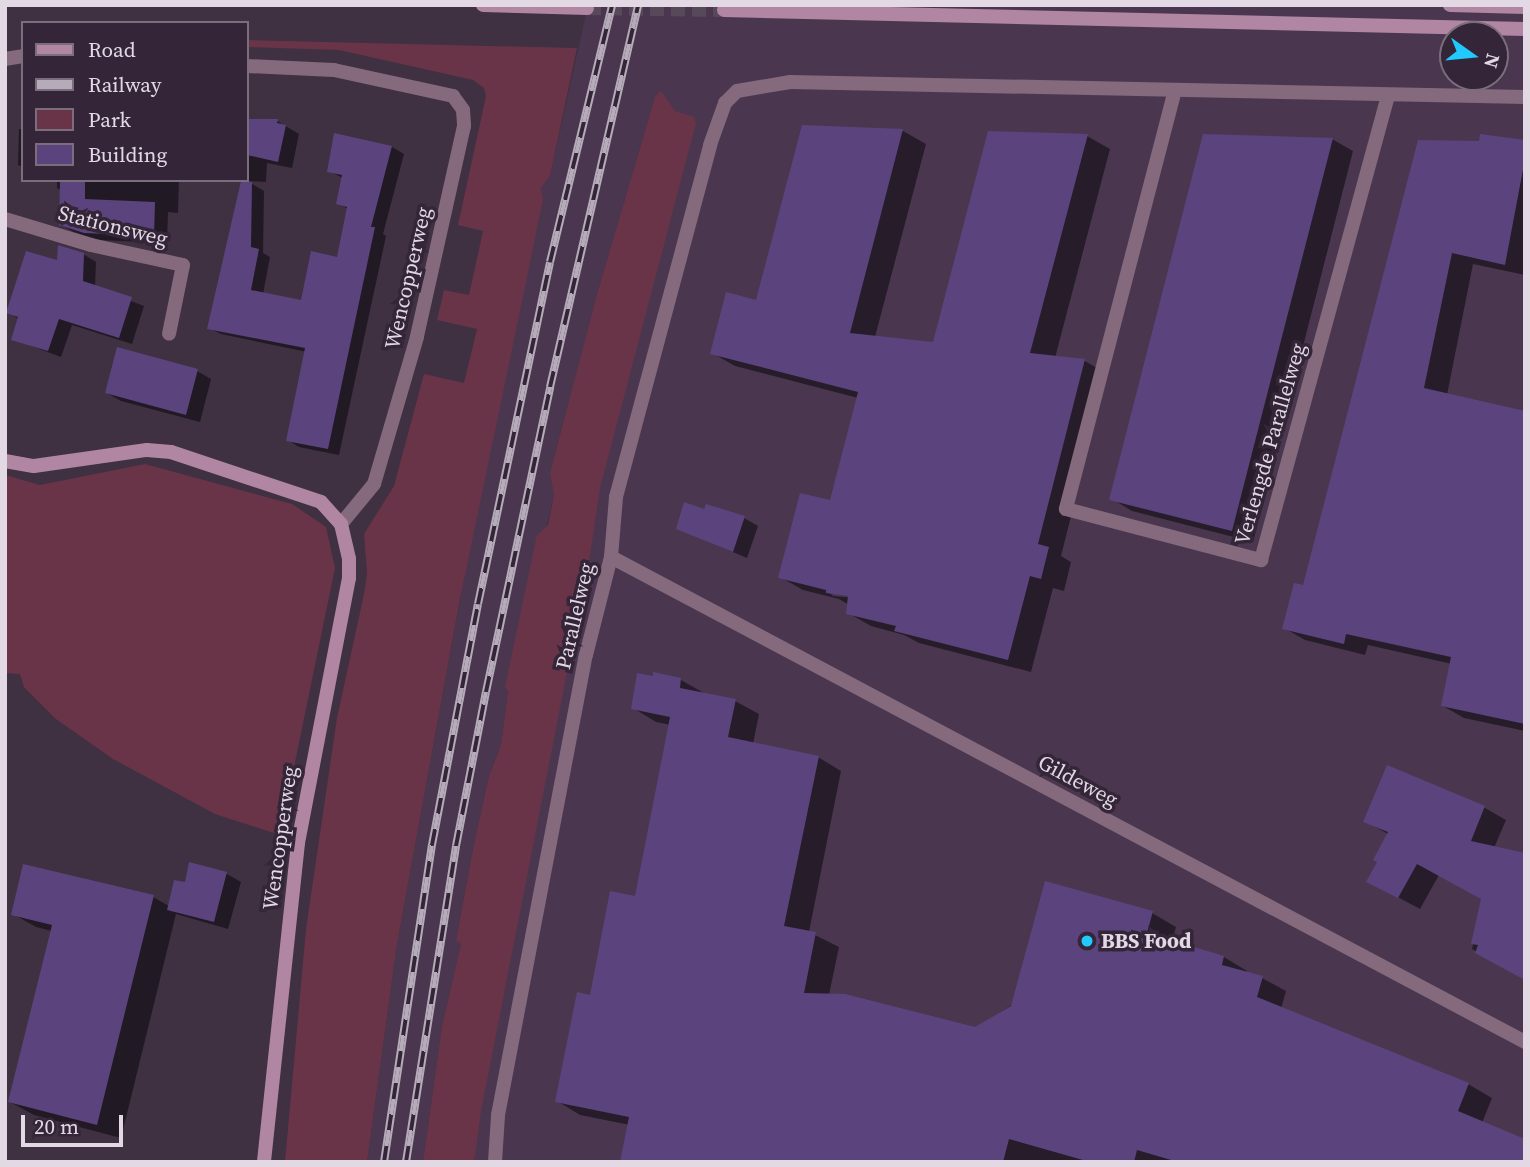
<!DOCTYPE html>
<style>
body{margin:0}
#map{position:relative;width:1530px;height:1167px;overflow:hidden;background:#3f3042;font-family:"Source Serif 4",serif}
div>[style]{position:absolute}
.built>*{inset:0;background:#4a374f}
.green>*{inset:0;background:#693448}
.shadow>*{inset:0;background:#0007}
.building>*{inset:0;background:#5b447e}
.secondary-tunnel>*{height:14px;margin-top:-7px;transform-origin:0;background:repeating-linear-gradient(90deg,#57495a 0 14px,transparent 0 21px)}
.street>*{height:14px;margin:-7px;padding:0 7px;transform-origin:7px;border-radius:7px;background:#846a7c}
.secondary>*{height:14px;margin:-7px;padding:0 7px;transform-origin:7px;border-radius:7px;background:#b086a2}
.rail>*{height:8px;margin-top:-4px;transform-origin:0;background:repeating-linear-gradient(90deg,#342638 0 16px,#b6abb9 0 32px);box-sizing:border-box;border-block:2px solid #b6abb9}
.dots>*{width:19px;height:19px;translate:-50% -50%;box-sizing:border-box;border:4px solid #342638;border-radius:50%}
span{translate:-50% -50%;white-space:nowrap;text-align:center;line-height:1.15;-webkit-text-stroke:7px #342638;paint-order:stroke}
.street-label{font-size:21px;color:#e2d9e5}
.poi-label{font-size:21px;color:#e2d9e5;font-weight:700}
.left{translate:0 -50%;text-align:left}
.frame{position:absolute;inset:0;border:7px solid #e2d9e5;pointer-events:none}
.legend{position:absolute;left:21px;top:21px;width:228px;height:161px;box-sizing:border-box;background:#342638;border:2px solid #7a6e7d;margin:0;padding:9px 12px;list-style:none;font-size:21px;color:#e2d9e5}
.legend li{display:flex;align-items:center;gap:14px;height:35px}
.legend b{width:35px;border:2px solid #7a6e7d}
.north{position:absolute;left:1439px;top:21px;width:70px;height:70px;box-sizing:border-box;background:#342638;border:2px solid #7a6e7d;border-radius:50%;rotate:105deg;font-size:19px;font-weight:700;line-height:28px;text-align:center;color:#e2d9e5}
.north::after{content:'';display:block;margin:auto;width:24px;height:32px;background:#21c9fd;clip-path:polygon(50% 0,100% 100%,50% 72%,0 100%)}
.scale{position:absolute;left:21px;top:1115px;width:102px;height:32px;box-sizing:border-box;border:4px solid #e2d9e5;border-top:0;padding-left:9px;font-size:21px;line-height:24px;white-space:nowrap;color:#e2d9e5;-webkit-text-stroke:5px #342638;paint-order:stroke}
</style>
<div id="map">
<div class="built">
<div style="clip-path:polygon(evenodd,588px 5px,1525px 5px,1525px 1162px,442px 1162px,655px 97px,597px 294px,550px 473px,554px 495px,508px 691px,501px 745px,489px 776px,473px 849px,456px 939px,461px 944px,442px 1026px,423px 1162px,367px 1162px,397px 944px,484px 469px,543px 200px,541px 188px,550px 176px,588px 5px,1453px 35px,1495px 35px,1495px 77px,1453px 77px,1453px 35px)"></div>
</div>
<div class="green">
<div style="clip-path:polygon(247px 40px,577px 48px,550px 176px,541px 188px,543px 200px,460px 599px,397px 944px,367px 1162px,285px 1162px,306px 929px,337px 718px,364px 594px,367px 573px,364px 534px,394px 486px,424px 374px,464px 383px,477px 329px,437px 320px,444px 290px,469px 295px,483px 231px,458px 225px,486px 96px,484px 88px,473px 80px,339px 50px,247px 47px)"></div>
<div style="clip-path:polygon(661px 91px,675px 111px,694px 117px,696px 123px,600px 488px,590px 555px,481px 1111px,475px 1156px,473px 1162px,423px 1162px,442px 1026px,461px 944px,456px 940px,473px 849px,489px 776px,501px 745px,508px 691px,505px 687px,537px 535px,548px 525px,554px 495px,550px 473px,597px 294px,655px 97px)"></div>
<div style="clip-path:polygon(145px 464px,292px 504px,326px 527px,335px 568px,280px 835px,215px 814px,113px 759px,56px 719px,24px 687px,20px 674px,5px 673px,5px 475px,40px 485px)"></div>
</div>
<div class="shadow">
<div style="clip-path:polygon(247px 120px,277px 121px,299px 134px,292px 168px,267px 163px,266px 182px,247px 181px,264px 191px,263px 253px,270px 257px,263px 294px,303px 302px,338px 259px,348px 209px,338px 203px,343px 178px,329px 171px,336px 135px,392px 147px,404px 154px,383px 234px,386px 236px,339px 455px,299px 447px,288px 440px,307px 352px,221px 334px,209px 328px,242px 181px,211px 180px,247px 180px)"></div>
<div style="clip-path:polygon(evenodd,803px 127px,903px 131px,926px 144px,875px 337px,934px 344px,1087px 136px,1110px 149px,1055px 358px,1085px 361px,1107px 374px,1061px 556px,1071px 562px,1064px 591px,1053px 588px,1031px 672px,919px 643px,904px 635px,871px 626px,848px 613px,849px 605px,839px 599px,803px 590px,780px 577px,831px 502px,858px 398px,735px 366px,712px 353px,758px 302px,803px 127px,829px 592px,857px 595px,857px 598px,833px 596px,829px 592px)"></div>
<div style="clip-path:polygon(19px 129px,23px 129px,23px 167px,18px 165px)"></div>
<div style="clip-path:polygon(1332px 139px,1353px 151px,1253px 542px,1132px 511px,1112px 499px)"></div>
<div style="clip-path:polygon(1419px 141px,1525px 142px,1525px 275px,1473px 264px,1447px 395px,1525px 412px,1525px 731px,1464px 718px,1443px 706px,1452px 664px,1368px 645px,1365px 655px,1305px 640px,1284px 628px,1305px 587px)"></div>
<div style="clip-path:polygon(57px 180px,179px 180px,178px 213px,168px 212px,167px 243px,99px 240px,74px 232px,60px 224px,62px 191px,57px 188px)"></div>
<div style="clip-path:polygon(83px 254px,96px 262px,95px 287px,144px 306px,132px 344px,72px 325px,61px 357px,13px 339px,19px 319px,8px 312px,59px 262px)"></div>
<div style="clip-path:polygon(197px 371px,211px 379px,200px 422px,121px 401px,107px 393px)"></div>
<div style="clip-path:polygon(706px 511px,744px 518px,758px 526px,747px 558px,678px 529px)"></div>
<div style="clip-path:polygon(681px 680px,704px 693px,735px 701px,759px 714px,753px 744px,818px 757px,841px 771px,809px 932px,839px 947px,829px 995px,975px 1029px,1152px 913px,1176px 927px,1172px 942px,1224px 957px,1247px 971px,1246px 973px,1262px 978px,1286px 991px,1281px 1009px,1468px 1084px,1492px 1098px,1482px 1123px,1525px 1162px,622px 1162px,630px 1125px,580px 1115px,557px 1101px,591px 997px,636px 898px,671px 725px,656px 722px,633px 708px)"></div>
<div style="clip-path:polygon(1388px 767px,1485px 808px,1506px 820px,1494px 848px,1493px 961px,1472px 949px,1483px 899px,1439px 875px,1420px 909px,1390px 893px,1379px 862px,1388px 834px,1365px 821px)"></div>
<div style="clip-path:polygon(191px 865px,227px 874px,241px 882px,228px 929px,176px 914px,121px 1138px,34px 1115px,10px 1102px,52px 931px,36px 927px,13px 914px,153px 897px,169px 906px,186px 884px)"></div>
</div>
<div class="building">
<div style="clip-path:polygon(247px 119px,278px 119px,277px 123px,286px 125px,278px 162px,247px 155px)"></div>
<div style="clip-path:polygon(802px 125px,903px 129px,850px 333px,933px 342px,988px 131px,1088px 134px,1030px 353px,1085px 359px,1038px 544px,1049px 547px,1041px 579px,1030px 576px,1008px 660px,894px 631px,896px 626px,846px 614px,848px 596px,826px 593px,826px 590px,778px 578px,800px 493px,830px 500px,858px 392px,710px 354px,726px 292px,756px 300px)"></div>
<div style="clip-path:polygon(334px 133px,392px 146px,371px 227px,375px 227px,328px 449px,286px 441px,305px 348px,207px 329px,241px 181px,252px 182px,251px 247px,259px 249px,251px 290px,301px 300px,311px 251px,337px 257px,347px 207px,336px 204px,342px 175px,327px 172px)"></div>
<div style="clip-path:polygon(1203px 134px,1333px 138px,1232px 531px,1109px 500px)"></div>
<div style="clip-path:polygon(1480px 134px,1525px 140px,1525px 159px,1505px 265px,1452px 253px,1424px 388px,1525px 411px,1525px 724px,1441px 706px,1451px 657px,1346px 634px,1344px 644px,1282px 629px,1294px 583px,1303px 585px,1418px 140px,1479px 141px)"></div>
<div style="clip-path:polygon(60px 180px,85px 180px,85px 199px,155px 202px,154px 236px,84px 233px,59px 225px)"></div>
<div style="clip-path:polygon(58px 245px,84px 253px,83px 281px,132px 297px,119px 338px,59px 319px,48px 351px,11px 340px,18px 317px,6px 313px,26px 251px,57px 260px)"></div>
<div style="clip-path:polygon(117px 347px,198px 369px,186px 415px,105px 393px)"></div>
<div style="clip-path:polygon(684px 502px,704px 509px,706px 504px,745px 516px,733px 552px,676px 529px)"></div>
<div style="clip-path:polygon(653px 672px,681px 678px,680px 688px,736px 699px,728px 737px,819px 756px,784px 926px,816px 932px,804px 993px,845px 994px,975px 1027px,1011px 1006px,1045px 881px,1153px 911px,1147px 933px,1224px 956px,1222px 965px,1263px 976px,1257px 997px,1469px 1083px,1458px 1111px,1525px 1139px,1525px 1162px,1178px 1162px,1137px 1150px,1134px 1162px,1090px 1162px,1009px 1139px,1003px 1162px,620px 1162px,629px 1117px,555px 1102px,577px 992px,590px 995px,610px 891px,635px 896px,670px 717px,631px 709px,637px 673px,653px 676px)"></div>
<div style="clip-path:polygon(1387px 765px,1485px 806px,1471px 841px,1525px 853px,1525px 980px,1475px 953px,1478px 945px,1471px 944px,1481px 899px,1417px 864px,1398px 898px,1366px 882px,1377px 862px,1373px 860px,1388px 832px,1363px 822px)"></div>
<div style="clip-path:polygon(189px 862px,227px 872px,214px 922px,167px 910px,174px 880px,185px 882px)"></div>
<div style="clip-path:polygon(23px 864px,154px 895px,97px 1125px,8px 1102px,52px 925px,11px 915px)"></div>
</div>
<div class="secondary-tunnel">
<div style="left:587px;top:8px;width:137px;rotate:0.8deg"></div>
</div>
<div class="street">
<div style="left:5px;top:59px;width:18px;rotate:-9deg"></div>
<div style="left:247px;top:66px;width:87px;rotate:2.6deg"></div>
<div style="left:334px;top:70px;width:122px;rotate:12.3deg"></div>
<div style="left:453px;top:96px;width:17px;rotate:54deg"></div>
<div style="left:463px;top:110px;width:16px;rotate:86deg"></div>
<div style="left:464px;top:126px;width:216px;rotate:102.6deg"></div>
<div style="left:417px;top:337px;width:153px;rotate:106.3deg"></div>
<div style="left:374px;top:484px;width:52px;rotate:129.5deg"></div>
<div style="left:1175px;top:90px;width:433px;rotate:104.6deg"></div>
<div style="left:1066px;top:509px;width:202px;rotate:14.7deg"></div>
<div style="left:1261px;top:560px;width:482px;rotate:-74.7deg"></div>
<div style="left:5px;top:219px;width:90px;rotate:16.8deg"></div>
<div style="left:91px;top:245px;width:94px;rotate:12.3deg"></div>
<div style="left:183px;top:265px;width:70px;rotate:101.5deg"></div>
<div style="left:611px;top:557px;width:1035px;rotate:27.95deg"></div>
<div style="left:495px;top:1162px;width:47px;rotate:-86.3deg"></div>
<div style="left:498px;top:1115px;width:468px;rotate:-79.2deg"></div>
<div style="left:586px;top:655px;width:101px;rotate:-75.7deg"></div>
<div style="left:611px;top:557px;width:60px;rotate:-85.2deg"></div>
<div style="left:616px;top:497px;width:364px;rotate:-75deg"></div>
<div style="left:710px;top:145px;width:45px;rotate:-70.3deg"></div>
<div style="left:725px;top:103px;width:17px;rotate:-45deg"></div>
<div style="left:737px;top:91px;width:54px;rotate:-9.6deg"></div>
<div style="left:790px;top:82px;width:735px;rotate:1.17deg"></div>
</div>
<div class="secondary">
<div style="left:483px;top:5px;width:104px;rotate:1.7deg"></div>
<div style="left:1450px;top:5px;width:75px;rotate:1.5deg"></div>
<div style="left:724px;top:10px;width:801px;rotate:1.36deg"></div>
<div style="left:5px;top:461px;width:29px;rotate:10deg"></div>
<div style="left:34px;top:466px;width:114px;rotate:-8.1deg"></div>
<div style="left:147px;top:450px;width:24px;rotate:5deg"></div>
<div style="left:171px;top:452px;width:158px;rotate:18.4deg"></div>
<div style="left:321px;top:502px;width:30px;rotate:48deg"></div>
<div style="left:341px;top:524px;width:36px;rotate:77deg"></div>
<div style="left:349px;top:559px;width:19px;rotate:90deg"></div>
<div style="left:349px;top:578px;width:270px;rotate:100.9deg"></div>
<div style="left:298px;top:843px;width:321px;rotate:96.1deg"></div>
</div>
<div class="rail">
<div style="left:384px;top:1162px;width:321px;rotate:-81.4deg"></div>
<div style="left:432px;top:845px;width:245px;rotate:-79.2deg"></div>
<div style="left:478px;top:604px;width:349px;rotate:-78.1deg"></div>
<div style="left:550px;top:262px;width:264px;rotate:-76.4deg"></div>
<div style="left:406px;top:1162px;width:320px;rotate:-81deg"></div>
<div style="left:456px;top:846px;width:157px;rotate:-79deg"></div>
<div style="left:486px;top:692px;width:312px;rotate:-78.1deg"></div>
<div style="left:550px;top:387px;width:392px;rotate:-77deg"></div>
</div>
<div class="dots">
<div style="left:1087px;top:941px;background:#21c9fd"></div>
</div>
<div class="street-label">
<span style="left:113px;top:226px;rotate:14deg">Stationsweg</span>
<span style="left:408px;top:278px;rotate:-77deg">Wencopperweg</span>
<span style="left:1270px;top:444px;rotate:-74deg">Verlengde Parallelweg</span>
<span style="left:575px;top:616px;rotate:-77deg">Parallelweg</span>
<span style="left:1078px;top:781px;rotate:28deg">Gildeweg</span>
<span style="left:280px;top:838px;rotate:-82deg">Wencopperweg</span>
</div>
<div class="poi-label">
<span class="left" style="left:1101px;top:941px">BBS Food</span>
</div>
<div class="frame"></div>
<ul class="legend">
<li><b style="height:9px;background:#b086a2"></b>Road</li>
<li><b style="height:9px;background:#b6abb9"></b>Railway</li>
<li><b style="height:19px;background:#693448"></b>Park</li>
<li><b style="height:19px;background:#5b447e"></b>Building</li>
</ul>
<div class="north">N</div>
<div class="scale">20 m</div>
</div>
